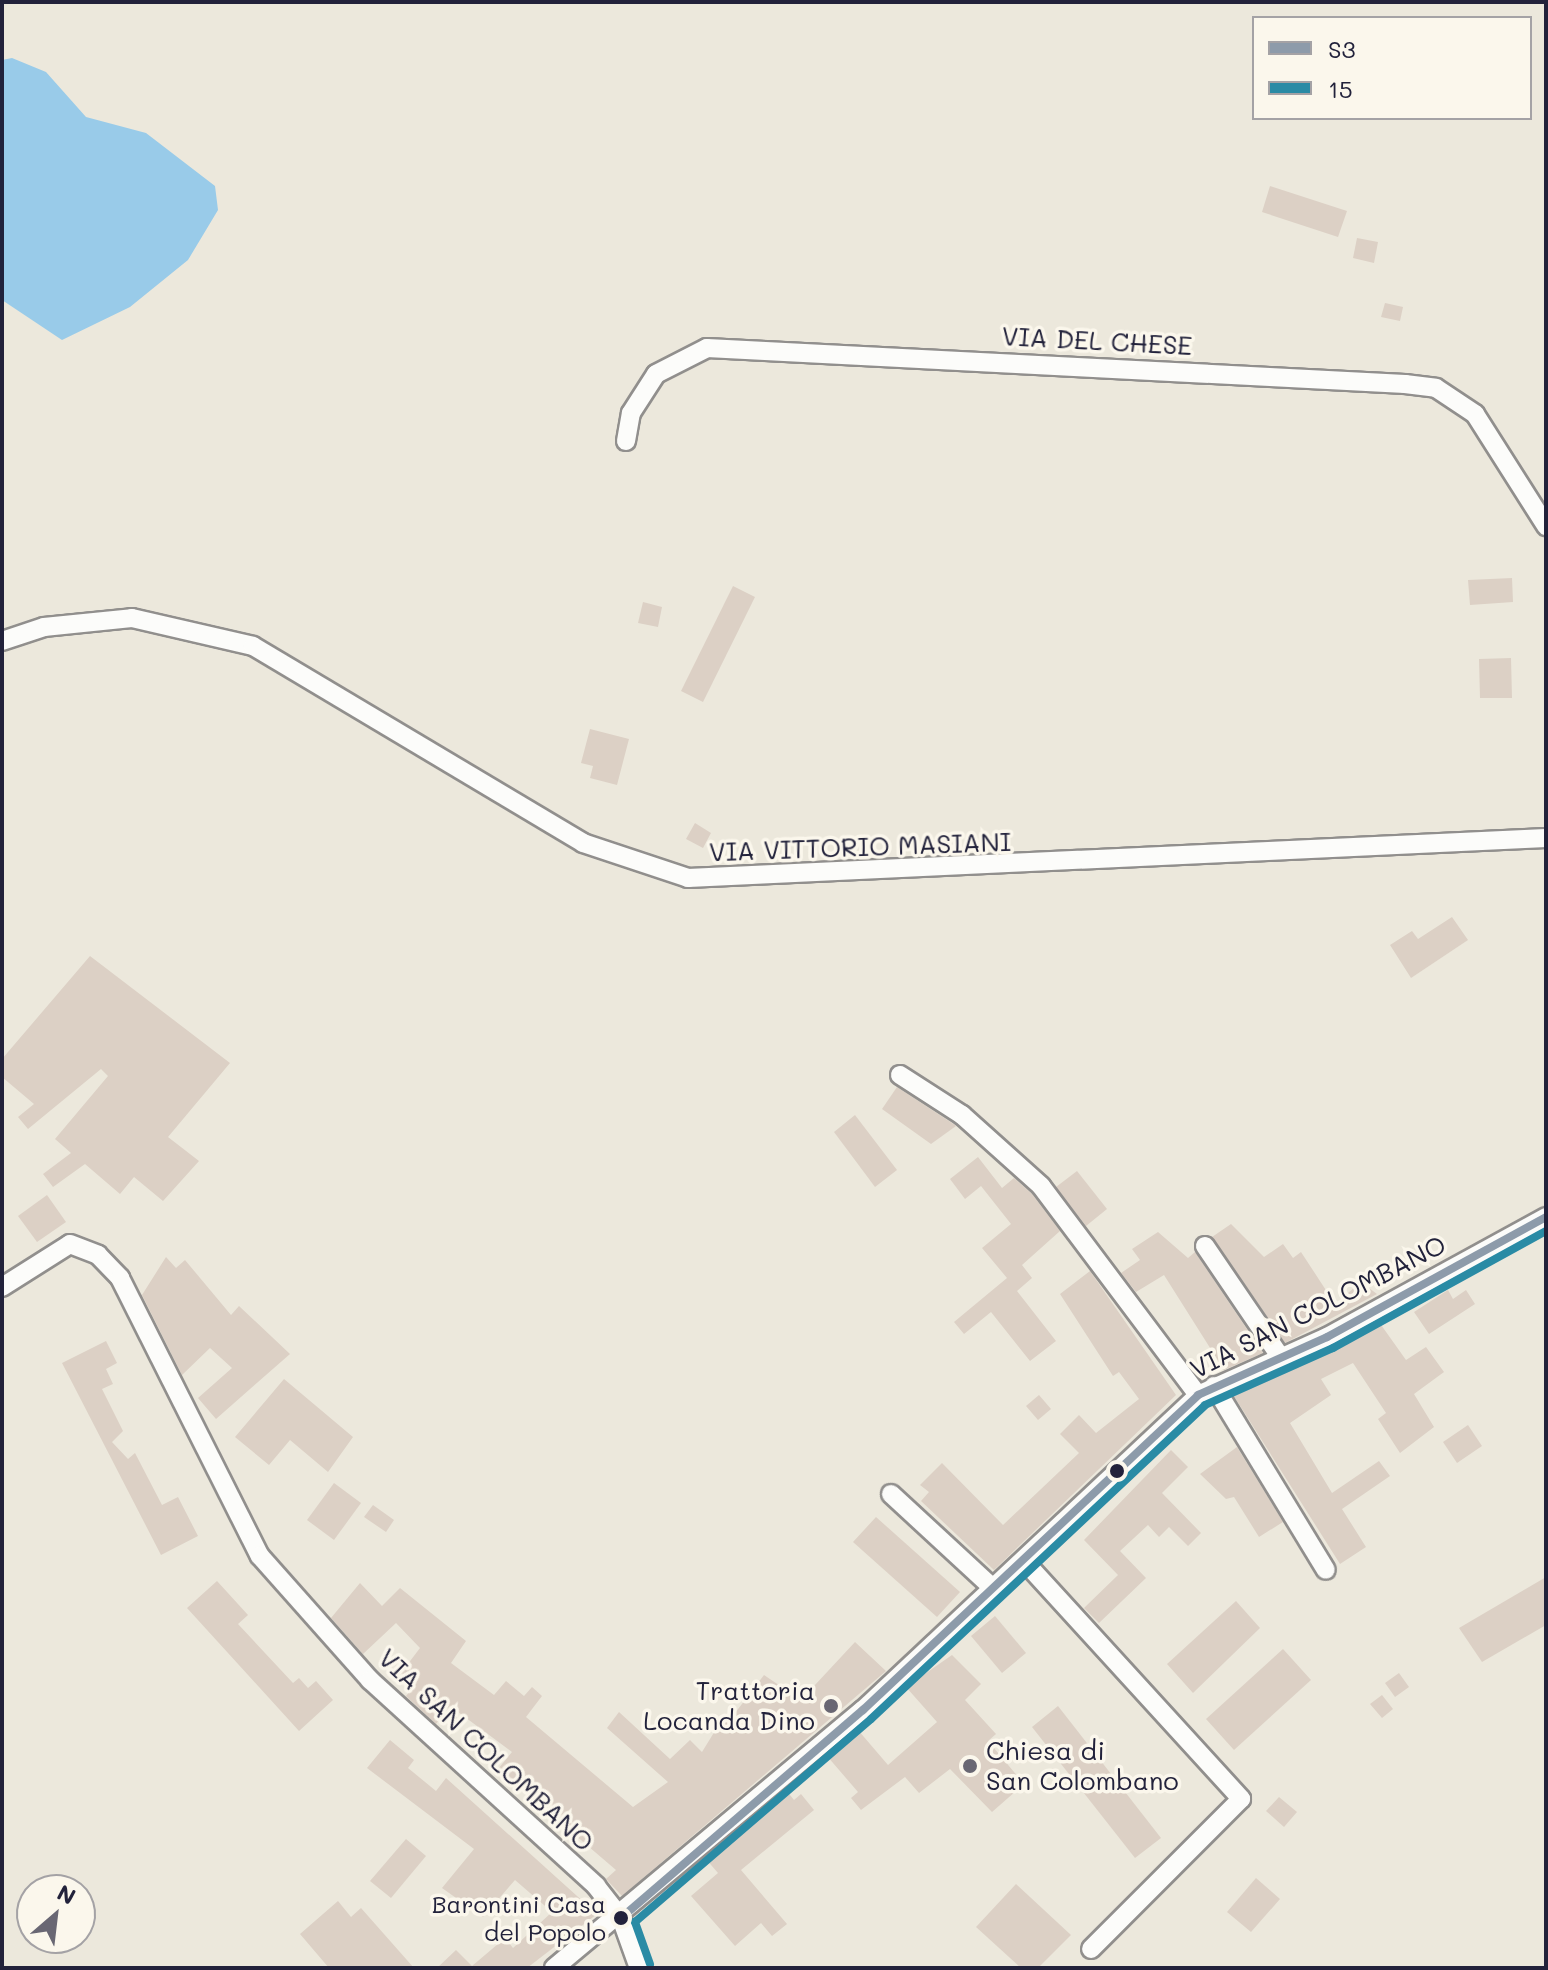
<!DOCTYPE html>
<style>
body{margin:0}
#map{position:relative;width:1548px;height:1970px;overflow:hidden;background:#ece8dc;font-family:Mali,sans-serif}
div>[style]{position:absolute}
.water>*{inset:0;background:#99cbe9}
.building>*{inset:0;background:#dcd0c5}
.roads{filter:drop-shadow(2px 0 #918f8d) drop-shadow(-2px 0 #918f8d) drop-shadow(0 2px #918f8d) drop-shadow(0 -2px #918f8d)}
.street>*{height:18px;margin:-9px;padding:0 9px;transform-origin:9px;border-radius:9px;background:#fcfcfa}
.bus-1>*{height:8px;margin:-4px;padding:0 4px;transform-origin:4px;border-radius:4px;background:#8d9baa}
.bus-2>*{height:8px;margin:-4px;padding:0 4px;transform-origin:4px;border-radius:4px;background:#2a8ba5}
.dots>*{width:22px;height:22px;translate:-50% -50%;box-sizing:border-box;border:4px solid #fbf7ec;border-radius:50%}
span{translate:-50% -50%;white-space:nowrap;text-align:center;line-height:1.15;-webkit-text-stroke:7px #fbf7ec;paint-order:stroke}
.bus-label{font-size:24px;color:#22223b}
.right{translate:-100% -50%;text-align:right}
.street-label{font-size:26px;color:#22223b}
.poi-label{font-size:26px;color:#22223b}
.left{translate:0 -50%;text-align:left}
.frame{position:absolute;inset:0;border:4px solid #22223b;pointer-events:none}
.legend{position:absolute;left:1252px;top:16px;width:280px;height:104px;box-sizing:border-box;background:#fbf7ec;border:2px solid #a4a2a5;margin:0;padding:10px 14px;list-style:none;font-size:24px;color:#22223b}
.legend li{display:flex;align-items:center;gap:16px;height:40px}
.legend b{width:40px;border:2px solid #a4a2a5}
.north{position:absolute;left:16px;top:1874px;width:80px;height:80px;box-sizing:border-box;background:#fbf7ec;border:2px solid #a4a2a5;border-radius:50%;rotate:28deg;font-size:22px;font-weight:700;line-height:32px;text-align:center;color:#22223b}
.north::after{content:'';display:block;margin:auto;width:28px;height:36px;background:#696773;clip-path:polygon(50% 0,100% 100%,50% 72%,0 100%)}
</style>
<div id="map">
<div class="water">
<div style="clip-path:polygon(12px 58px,46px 72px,86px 117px,146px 133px,215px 186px,218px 210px,188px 260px,130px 307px,62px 340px,2px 300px,2px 60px)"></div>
</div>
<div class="building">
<div style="clip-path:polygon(1270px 186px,1347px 211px,1338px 237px,1262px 212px)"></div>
<div style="clip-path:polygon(1357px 238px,1378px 242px,1374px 263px,1353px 258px)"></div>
<div style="clip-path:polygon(1385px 303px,1403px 307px,1400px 321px,1381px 317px)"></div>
<div style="clip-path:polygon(1512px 578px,1513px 602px,1470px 605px,1468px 580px)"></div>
<div style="clip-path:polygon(733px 586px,755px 597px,703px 702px,681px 691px)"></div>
<div style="clip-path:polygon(643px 602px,662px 607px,658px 627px,638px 623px)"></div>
<div style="clip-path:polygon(1511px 658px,1512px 698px,1480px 698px,1479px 659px)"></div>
<div style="clip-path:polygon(590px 729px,629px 739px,617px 785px,590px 778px,593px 766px,581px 763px)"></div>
<div style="clip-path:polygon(695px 823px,711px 833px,703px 848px,686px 839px)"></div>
<div style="clip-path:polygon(1452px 917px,1468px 940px,1411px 978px,1390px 945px,1412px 931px,1418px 939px)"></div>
<div style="clip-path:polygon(90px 956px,230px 1063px,168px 1137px,199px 1161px,163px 1201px,134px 1177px,120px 1194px,85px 1164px,53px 1187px,43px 1174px,71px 1153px,55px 1139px,108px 1076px,101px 1069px,28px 1129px,18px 1117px,34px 1104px,2px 1077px,2px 1059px)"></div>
<div style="clip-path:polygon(897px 1087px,955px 1125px,956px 1126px,931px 1144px,882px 1109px)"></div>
<div style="clip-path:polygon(855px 1115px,897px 1170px,875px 1187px,834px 1132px)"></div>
<div style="clip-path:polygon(978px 1157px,1002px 1188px,1014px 1178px,1032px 1194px,1060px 1231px,1022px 1265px,1032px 1278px,1017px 1291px,1056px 1341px,1030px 1361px,991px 1312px,964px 1334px,954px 1322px,1007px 1278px,982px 1248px,1011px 1224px,981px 1186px,965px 1199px,950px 1179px)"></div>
<div style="clip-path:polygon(1077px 1171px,1107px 1209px,1086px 1226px,1056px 1187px)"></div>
<div style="clip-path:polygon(47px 1195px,66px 1222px,37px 1242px,18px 1216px)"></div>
<div style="clip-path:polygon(1231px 1224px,1264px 1257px,1283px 1244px,1293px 1258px,1301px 1252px,1335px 1304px,1361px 1282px,1377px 1294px,1285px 1343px,1212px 1237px)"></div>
<div style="clip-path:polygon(1158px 1232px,1188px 1258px,1195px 1252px,1263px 1353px,1224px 1370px,1164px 1275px,1136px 1292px,1121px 1273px,1140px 1260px,1132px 1249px)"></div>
<div style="clip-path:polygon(166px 1257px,176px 1268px,185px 1260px,231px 1315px,239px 1306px,290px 1354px,216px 1419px,198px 1398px,232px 1368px,210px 1348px,182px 1375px,142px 1295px)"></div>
<div style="clip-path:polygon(1090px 1271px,1176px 1395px,994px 1570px,921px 1501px,929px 1492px,920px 1485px,942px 1463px,1003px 1525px,1079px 1453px,1060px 1434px,1079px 1415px,1096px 1433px,1139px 1399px,1119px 1372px,1113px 1376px,1060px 1294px)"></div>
<div style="clip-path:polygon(1448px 1290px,1453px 1299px,1466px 1290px,1475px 1304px,1429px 1334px,1414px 1312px)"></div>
<div style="clip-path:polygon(1379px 1322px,1406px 1360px,1426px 1347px,1444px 1372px,1414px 1394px,1434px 1427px,1400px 1453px,1378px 1419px,1386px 1413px,1353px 1363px,1321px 1379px,1331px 1395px,1290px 1423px,1332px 1493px,1379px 1461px,1390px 1476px,1342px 1509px,1366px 1547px,1340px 1564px,1232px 1393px)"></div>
<div style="clip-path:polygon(106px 1341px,117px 1363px,106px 1369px,113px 1384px,102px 1389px,123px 1431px,112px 1442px,128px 1459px,135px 1453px,162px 1505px,178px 1497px,198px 1536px,161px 1555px,62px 1363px)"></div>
<div style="clip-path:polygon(284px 1379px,353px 1437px,328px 1472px,290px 1440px,269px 1465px,235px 1437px)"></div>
<div style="clip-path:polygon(1039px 1395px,1051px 1409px,1038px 1420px,1026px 1406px)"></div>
<div style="clip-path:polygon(1468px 1425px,1482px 1446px,1457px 1463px,1443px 1442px)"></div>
<div style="clip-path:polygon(1237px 1447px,1283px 1522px,1259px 1537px,1234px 1497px,1226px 1499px,1200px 1474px)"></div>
<div style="clip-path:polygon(1171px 1450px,1188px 1467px,1162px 1493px,1201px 1533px,1188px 1546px,1169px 1527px,1159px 1537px,1148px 1525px,1120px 1551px,1146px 1578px,1099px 1623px,1084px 1608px,1118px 1575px,1084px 1540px)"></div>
<div style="clip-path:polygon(334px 1483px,361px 1503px,334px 1540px,307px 1520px)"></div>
<div style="clip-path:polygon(373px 1505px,394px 1520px,386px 1532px,364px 1517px)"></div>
<div style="clip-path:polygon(876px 1517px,960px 1592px,937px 1617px,853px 1542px)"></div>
<div style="clip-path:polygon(1546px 1577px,1546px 1625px,1482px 1662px,1459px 1628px)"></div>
<div style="clip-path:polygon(217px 1581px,248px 1615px,238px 1624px,293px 1683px,299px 1678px,308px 1688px,316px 1681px,333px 1700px,299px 1731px,187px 1608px)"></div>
<div style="clip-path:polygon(360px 1583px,382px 1606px,400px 1588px,466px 1641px,451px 1663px,494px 1695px,506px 1681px,524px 1696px,532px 1687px,542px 1696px,526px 1717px,633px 1807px,668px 1782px,607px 1728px,619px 1712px,670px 1759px,690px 1740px,702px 1752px,726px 1713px,732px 1717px,764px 1675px,801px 1700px,855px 1642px,886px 1671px,622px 1896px,606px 1879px,616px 1870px,498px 1769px,512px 1752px,450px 1706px,436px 1724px,406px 1696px,415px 1685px,401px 1673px,420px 1648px,396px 1623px,363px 1654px,331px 1618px)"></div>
<div style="clip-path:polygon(1236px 1601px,1260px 1628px,1193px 1693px,1167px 1664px)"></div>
<div style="clip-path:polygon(995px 1616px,1026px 1653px,1002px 1673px,971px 1636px)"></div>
<div style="clip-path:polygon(1283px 1649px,1311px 1680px,1234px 1750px,1206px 1719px)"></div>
<div style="clip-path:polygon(952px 1655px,981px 1684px,965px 1700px,996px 1734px,988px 1741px,1024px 1784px,992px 1812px,950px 1769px,919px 1793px,905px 1777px,861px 1810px,851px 1798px,858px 1792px,827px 1756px,858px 1730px,888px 1765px,937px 1722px,906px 1687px)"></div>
<div style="clip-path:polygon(1399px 1673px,1409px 1687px,1395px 1697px,1385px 1683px)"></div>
<div style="clip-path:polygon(1382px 1695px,1393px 1709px,1382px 1718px,1370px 1704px)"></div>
<div style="clip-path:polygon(1058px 1706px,1161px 1838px,1135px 1858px,1032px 1727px)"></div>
<div style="clip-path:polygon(390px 1740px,414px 1760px,408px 1768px,436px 1791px,446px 1778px,597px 1914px,527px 1968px,437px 1968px,456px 1950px,472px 1966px,505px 1938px,513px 1948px,552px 1912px,515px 1880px,483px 1917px,442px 1888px,474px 1849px,367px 1768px)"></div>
<div style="clip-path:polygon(786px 1790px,794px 1800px,801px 1794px,814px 1810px,741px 1870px,787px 1924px,772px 1936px,761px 1923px,735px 1946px,691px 1896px,718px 1873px,705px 1858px)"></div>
<div style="clip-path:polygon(1279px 1797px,1297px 1812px,1284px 1827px,1266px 1811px)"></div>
<div style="clip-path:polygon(406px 1839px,426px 1856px,391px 1898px,370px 1881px)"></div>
<div style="clip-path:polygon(1256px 1878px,1280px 1899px,1251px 1932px,1227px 1912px)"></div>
<div style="clip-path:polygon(1016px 1884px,1071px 1935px,1038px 1968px,1021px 1968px,976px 1927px)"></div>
<div style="clip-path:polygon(338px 1901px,351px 1917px,361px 1908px,414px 1968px,329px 1968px,300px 1934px)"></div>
</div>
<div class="roads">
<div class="street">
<div style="left:626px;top:441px;width:28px;rotate:-80deg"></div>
<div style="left:631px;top:413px;width:46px;rotate:-57.3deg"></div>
<div style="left:656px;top:374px;width:57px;rotate:-27deg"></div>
<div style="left:707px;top:348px;width:699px;rotate:2.95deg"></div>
<div style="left:1405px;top:384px;width:31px;rotate:7deg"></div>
<div style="left:1436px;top:388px;width:47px;rotate:33.7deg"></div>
<div style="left:1475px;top:414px;width:133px;rotate:57.6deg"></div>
<div style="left:2px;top:641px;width:44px;rotate:-18.4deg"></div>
<div style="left:44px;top:627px;width:88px;rotate:-5.8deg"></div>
<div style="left:132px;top:618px;width:124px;rotate:13deg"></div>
<div style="left:253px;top:646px;width:384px;rotate:30.8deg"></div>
<div style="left:583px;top:843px;width:111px;rotate:18.4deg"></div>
<div style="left:688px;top:878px;width:859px;rotate:-2.67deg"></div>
<div style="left:900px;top:1075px;width:74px;rotate:32.8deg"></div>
<div style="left:962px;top:1115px;width:106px;rotate:41.9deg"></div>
<div style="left:1041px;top:1186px;width:261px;rotate:53.1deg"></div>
<div style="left:1205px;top:1246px;width:135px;rotate:55.8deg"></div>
<div style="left:2px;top:1287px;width:80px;rotate:-32.3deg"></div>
<div style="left:70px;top:1244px;width:30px;rotate:21deg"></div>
<div style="left:98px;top:1255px;width:32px;rotate:46deg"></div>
<div style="left:120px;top:1278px;width:311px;rotate:63.3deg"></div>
<div style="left:260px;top:1556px;width:166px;rotate:48.4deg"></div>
<div style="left:370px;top:1680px;width:306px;rotate:42.3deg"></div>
<div style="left:596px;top:1886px;width:41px;rotate:52deg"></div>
<div style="left:621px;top:1918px;width:53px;rotate:70.2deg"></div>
<div style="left:1214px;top:1386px;width:215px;rotate:58.7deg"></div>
<div style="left:891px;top:1494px;width:140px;rotate:42.7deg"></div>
<div style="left:1024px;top:1561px;width:322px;rotate:47.6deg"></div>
<div style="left:1241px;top:1799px;width:212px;rotate:135deg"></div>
<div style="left:554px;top:1968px;width:403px;rotate:-39.9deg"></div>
<div style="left:863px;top:1710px;width:460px;rotate:-43.2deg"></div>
<div style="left:1198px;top:1395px;width:141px;rotate:-24.2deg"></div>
<div style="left:1327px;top:1337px;width:250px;rotate:-28.7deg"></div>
</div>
</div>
<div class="bus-1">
<div style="left:621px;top:1918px;width:319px;rotate:-40.7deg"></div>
<div style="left:863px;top:1710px;width:460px;rotate:-43.2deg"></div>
<div style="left:1198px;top:1395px;width:141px;rotate:-24.2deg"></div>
<div style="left:1327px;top:1337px;width:250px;rotate:-28.7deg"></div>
</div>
<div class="bus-2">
<div style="left:650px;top:1964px;width:45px;rotate:-109.7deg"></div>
<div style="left:635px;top:1922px;width:311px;rotate:-40.7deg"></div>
<div style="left:871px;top:1719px;width:458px;rotate:-43.2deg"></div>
<div style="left:1205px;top:1405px;width:140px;rotate:-24deg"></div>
<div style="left:1333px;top:1348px;width:243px;rotate:-28.8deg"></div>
</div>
<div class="dots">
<div style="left:1117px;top:1471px;background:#22223b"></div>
<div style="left:831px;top:1706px;background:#696773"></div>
<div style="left:970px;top:1766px;background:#696773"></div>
<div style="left:621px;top:1918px;background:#22223b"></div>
</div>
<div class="bus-label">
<span class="right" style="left:606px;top:1918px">Barontini Casa<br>del Popolo</span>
</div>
<div class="street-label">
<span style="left:1097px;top:341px;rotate:3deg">VIA DEL CHESE</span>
<span style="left:860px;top:847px;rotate:-2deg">VIA VITTORIO MASIANI</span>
<span style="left:1318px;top:1307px;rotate:-27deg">VIA SAN COLOMBANO</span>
<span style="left:486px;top:1750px;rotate:43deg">VIA SAN COLOMBANO</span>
</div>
<div class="poi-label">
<span class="right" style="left:815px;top:1706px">Trattoria<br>Locanda Dino</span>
<span class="left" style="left:986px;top:1766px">Chiesa di<br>San Colombano</span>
</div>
<div class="frame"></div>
<ul class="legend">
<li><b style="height:10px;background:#8d9baa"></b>S3</li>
<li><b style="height:10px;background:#2a8ba5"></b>15</li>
</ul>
<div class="north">N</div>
</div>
